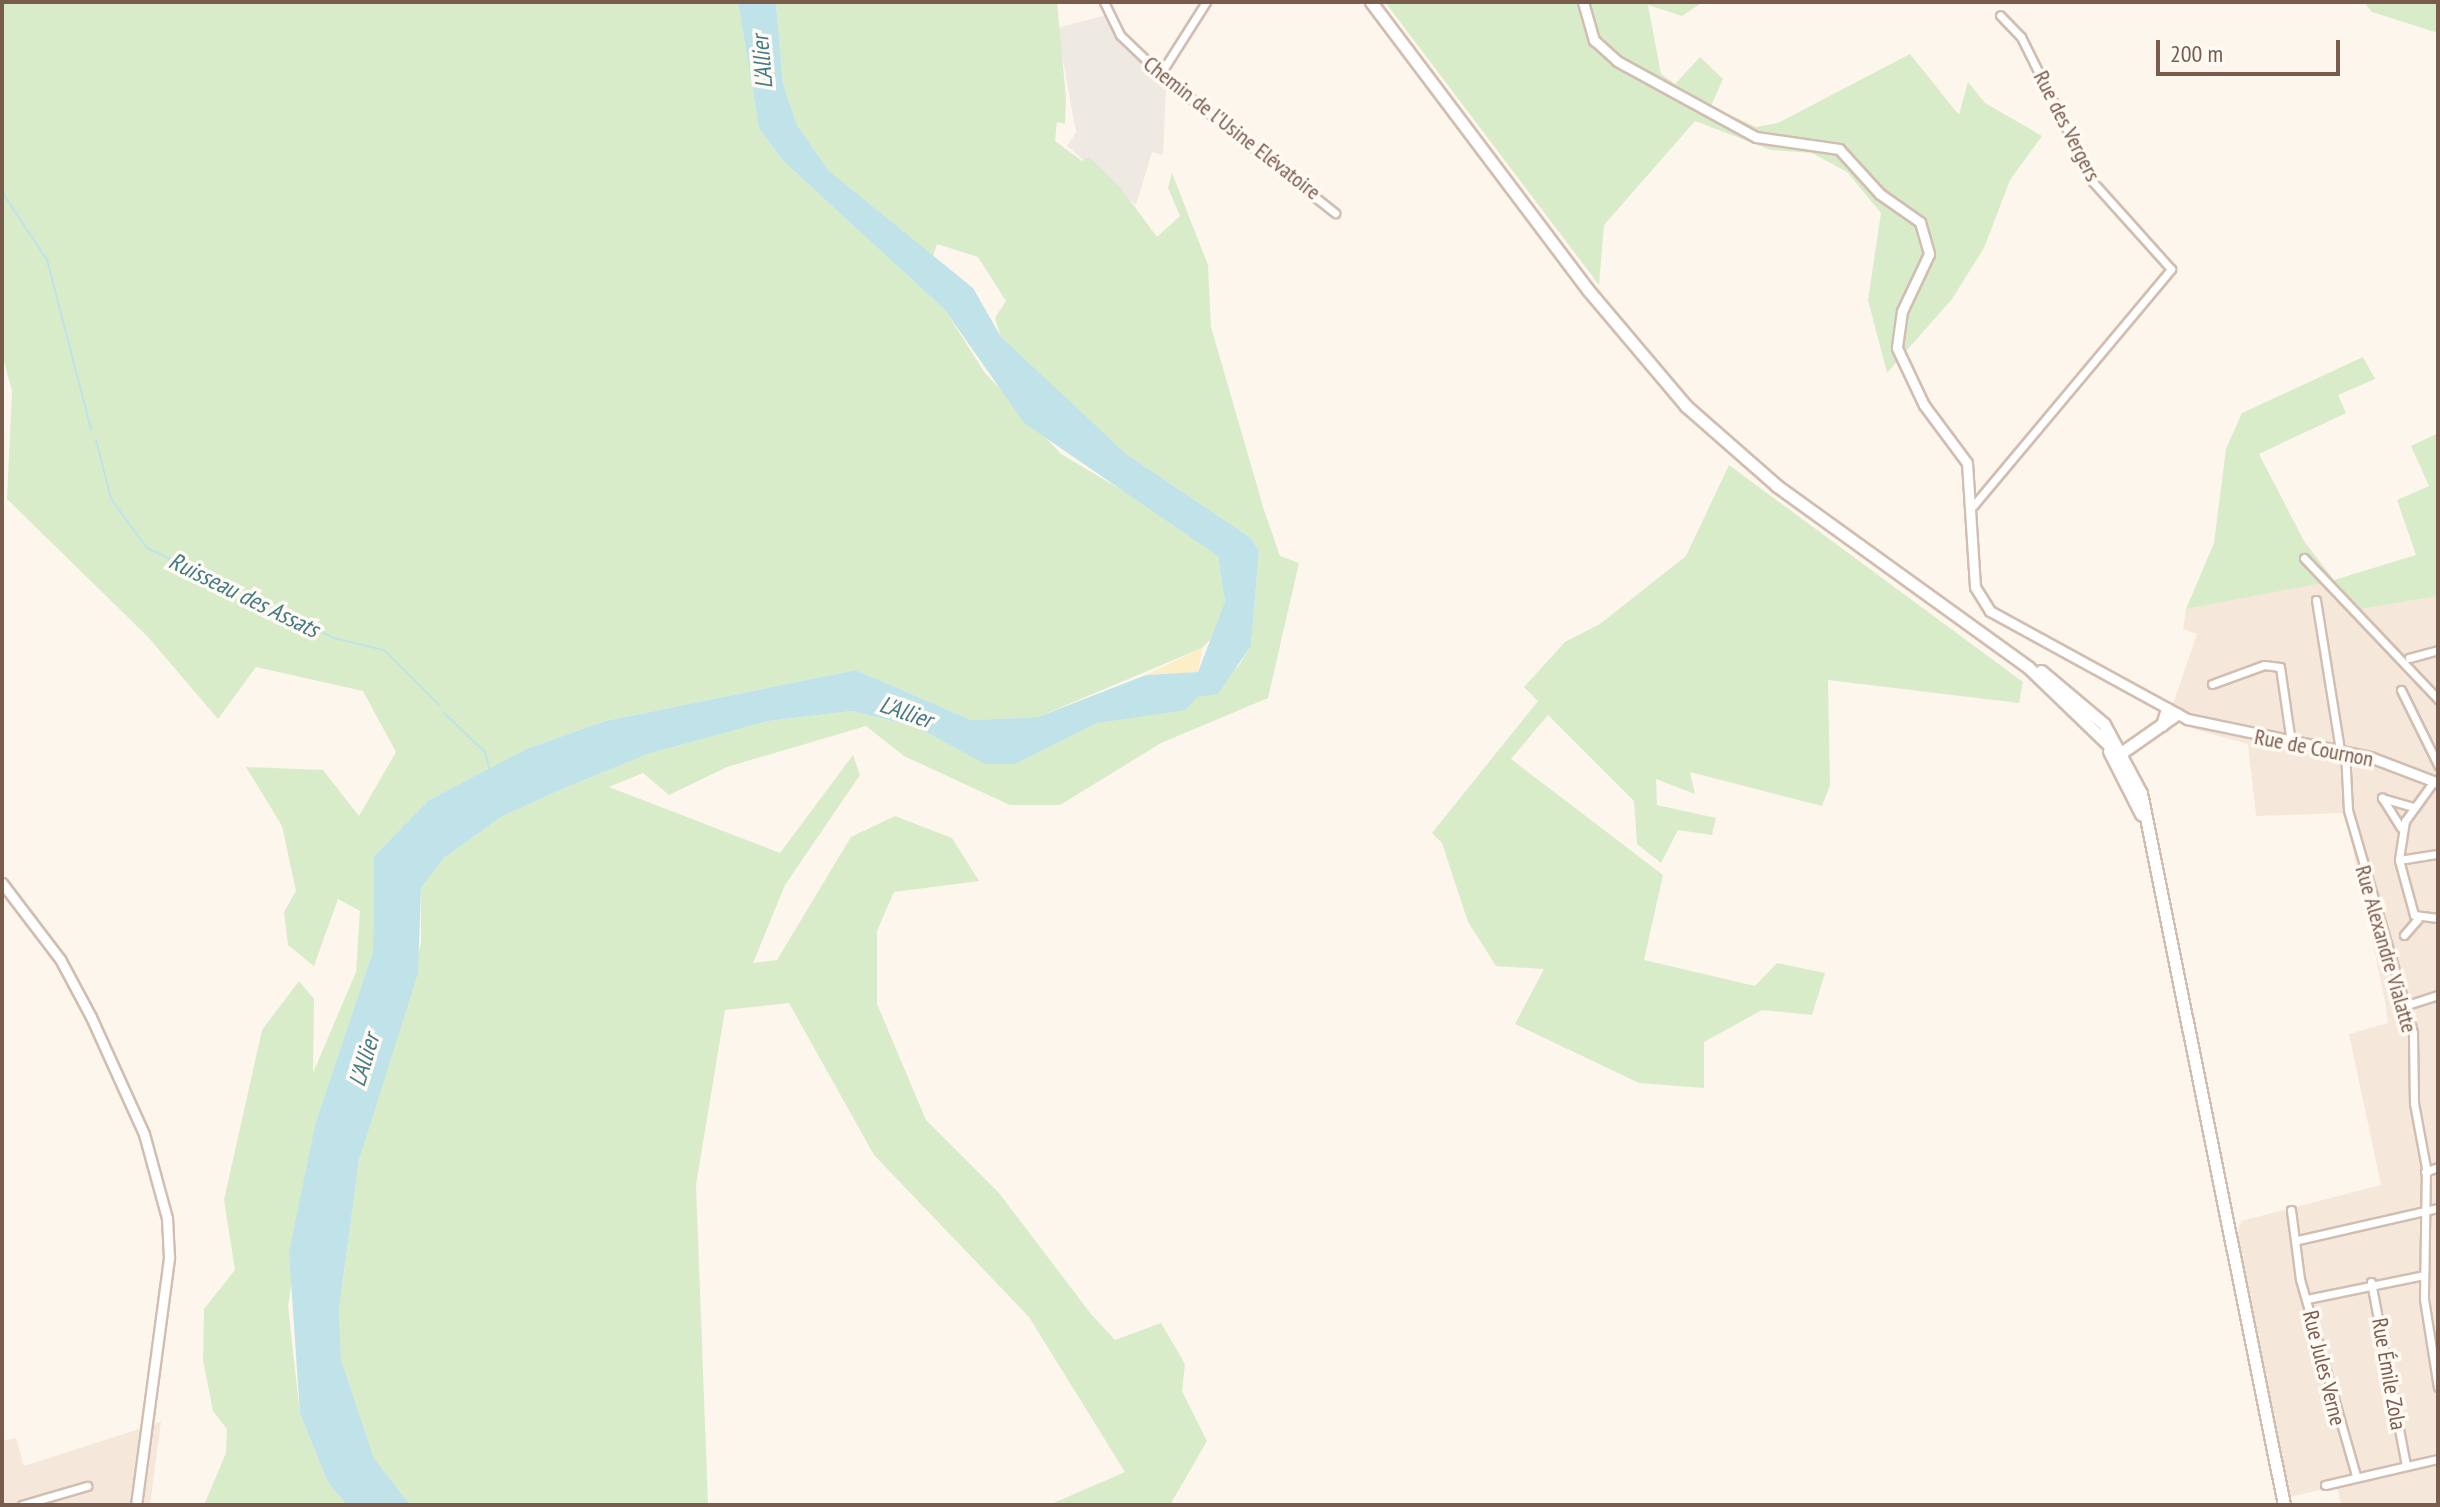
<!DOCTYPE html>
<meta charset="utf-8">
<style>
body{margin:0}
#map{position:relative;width:2440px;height:1507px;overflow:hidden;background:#fdf6ec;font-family:"PT Sans Narrow",sans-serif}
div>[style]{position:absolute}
.residential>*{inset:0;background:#f5e8da}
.industrial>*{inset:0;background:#efe9e4}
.green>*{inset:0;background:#d8ecc9}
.sand>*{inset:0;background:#fcefc7}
.water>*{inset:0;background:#bfe3e8}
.stream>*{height:2px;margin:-1px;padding:0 1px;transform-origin:1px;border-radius:1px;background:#bfe3e8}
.roads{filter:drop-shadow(2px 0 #d1beb0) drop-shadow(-2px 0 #d1beb0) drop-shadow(0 2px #d1beb0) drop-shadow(0 -2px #d1beb0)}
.minor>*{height:7px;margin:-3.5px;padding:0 3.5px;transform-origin:3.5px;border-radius:3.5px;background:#fff}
.tertiary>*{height:9px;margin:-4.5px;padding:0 4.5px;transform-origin:4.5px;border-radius:4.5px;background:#fff}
.secondary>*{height:11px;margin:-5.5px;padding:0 5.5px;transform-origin:5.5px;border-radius:5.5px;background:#fff}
span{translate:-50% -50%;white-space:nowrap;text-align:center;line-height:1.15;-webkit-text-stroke:7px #fffaf3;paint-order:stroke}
.street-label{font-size:22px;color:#7a5c4d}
.water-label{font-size:24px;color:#437c86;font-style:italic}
.frame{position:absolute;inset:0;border:4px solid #7a5c4d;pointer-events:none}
.scale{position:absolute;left:2156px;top:40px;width:184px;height:36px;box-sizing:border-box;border:4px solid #7a5c4d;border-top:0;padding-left:10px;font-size:24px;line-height:28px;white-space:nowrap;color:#7a5c4d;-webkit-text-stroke:6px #fffaf3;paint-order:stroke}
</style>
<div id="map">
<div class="residential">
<div style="clip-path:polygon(2334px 580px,2356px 610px,2438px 596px,2438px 1505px,2341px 1505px,2337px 1486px,2289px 1497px,2285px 1491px,2235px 1240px,2241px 1221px,2381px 1185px,2349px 1034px,2388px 1023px,2385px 1001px,2345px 813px,2256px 816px,2248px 744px,2190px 728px,2197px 716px,2173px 704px,2197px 634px,2183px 629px,2186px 609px)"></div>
<div style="clip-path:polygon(161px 1422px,150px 1505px,2px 1505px,2px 1441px,16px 1438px,24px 1466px)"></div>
</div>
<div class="industrial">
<div style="clip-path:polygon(1106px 15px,1166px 89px,1163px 155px,1152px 152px,1136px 205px,1067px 146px,1076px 132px,1057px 28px)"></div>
</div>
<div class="green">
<div style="clip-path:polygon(2px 2px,738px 2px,759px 128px,782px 160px,945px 310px,985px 373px,1061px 454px,1189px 530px,1218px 556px,1225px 602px,1216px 634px,1202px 648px,1038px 717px,971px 720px,856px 670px,605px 721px,526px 749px,429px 800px,374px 856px,373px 951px,316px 1121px,288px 1306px,300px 1414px,328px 1483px,347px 1505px,204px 1505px,226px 1453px,227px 1429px,213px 1411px,203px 1360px,204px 1309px,235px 1270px,224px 1200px,262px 1030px,299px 981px,314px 999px,313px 1073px,356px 972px,360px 911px,338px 899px,314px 966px,288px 945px,284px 912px,296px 891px,282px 826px,246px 767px,323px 770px,359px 816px,396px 752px,363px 691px,256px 667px,218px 719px,148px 637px,7px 499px,12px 391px,2px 354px)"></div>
<div style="clip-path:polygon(776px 2px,1057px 2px,1066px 98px,1065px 124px,1057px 122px,1055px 141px,1082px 161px,1089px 157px,1120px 187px,1157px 237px,1180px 216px,1168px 188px,1172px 173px,1208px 265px,1211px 327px,1264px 510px,1280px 556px,1299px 563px,1268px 698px,1161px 743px,1060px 805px,1010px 805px,904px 756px,866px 726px,727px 767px,669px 795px,643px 773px,609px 787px,780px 853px,853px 755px,860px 775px,785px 885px,753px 963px,777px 960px,851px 837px,895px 816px,952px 838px,979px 881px,894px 892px,877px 931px,877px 1004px,926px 1120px,999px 1193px,1091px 1314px,1115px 1340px,1161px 1323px,1185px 1364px,1182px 1391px,1207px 1441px,1170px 1505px,1049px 1505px,1125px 1472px,1029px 1317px,874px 1155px,789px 1003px,725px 1010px,696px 1185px,708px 1505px,410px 1505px,374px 1458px,341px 1359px,339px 1310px,359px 1160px,421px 943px,421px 888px,444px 858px,501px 817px,567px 787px,648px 754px,769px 721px,852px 711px,916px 727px,985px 764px,1015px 764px,1097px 723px,1201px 696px,1238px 667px,1251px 646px,1259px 551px,1251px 538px,1125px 453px,1024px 361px,1001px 337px,995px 318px,1006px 301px,978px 257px,937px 244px,933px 257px,829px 171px,797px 125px,783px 84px)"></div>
<div style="clip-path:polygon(1385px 2px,1703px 2px,1682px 16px,1648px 5px,1661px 74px,1675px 84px,1700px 57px,1723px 79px,1711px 106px,1756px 127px,1778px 123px,1910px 54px,1959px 115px,1968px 82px,1985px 103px,2042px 136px,2010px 180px,1984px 248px,1952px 299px,1887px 373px,1868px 300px,1881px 213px,1847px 172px,1812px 153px,1771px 150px,1695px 121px,1604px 225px,1599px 285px)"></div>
<div style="clip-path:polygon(2364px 2px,2438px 2px,2438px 33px,2372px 12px)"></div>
<div style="clip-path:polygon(2363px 357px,2375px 379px,2338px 395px,2346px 413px,2259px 454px,2304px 541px,2334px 580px,2416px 555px,2397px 500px,2429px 486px,2411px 446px,2438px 433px,2438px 596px,2356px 610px,2333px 581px,2186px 609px,2214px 543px,2226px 449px,2242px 413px)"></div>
<div style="clip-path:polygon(1729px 465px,2023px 682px,2019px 703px,1828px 680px,1830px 785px,1822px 806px,1690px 772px,1695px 794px,1656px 779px,1657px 805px,1716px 818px,1712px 835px,1678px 830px,1661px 863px,1637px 844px,1634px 801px,1548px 715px,1511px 759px,1663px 875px,1644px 960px,1755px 986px,1777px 963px,1825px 973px,1812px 1015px,1762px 1010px,1704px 1042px,1704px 1088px,1639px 1083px,1515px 1024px,1544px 969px,1496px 966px,1468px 922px,1442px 843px,1432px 833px,1538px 701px,1524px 687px,1565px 642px,1600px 624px,1686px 556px)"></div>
</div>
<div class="sand">
<div style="clip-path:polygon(1202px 648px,1198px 672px,1146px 675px,1156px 670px)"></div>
</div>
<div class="water">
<div style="clip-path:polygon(738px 2px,776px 2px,783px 84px,797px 125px,829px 171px,973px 288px,1001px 337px,1125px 453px,1251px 538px,1259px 551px,1251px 646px,1218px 694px,1197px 697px,1186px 710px,1097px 723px,1015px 764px,985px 764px,916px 727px,852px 711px,769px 721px,648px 754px,567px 787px,501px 817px,444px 858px,421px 888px,418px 973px,359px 1160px,339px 1310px,341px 1359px,374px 1458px,410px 1505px,347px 1505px,328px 1483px,300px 1414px,289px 1252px,316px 1121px,373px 951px,374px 856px,429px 800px,526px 749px,605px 721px,856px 670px,971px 720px,1038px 717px,1146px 675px,1198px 672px,1225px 602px,1218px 556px,1024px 423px,945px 310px,782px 160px,759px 128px)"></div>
</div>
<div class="stream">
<div style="left:2px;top:192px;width:82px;rotate:56.5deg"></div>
<div style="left:47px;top:260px;width:175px;rotate:75.4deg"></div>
<div style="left:96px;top:440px;width:61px;rotate:75.7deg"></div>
<div style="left:111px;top:499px;width:61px;rotate:53.7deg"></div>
<div style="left:147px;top:548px;width:208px;rotate:25.7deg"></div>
<div style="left:334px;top:638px;width:51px;rotate:13.5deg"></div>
<div style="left:384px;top:650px;width:78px;rotate:45deg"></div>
<div style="left:444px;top:713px;width:57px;rotate:43.6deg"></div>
<div style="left:485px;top:752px;width:19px;rotate:74deg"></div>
</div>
<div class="roads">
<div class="minor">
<div style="left:1104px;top:2px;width:37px;rotate:64deg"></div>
<div style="left:1120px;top:35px;width:64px;rotate:43.7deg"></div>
<div style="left:1166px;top:79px;width:216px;rotate:38.4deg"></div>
<div style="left:1161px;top:73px;width:84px;rotate:-57.6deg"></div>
<div style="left:1973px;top:506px;width:309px;rotate:-50.1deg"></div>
<div style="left:2171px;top:269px;width:117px;rotate:-131.9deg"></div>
<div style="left:2093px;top:182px;width:162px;rotate:-116.4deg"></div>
<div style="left:2021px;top:37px;width:30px;rotate:-134deg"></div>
<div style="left:2304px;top:558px;width:195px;rotate:46.5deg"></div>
<div style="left:2316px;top:600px;width:152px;rotate:80.9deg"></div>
<div style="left:2409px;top:658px;width:30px;rotate:-15deg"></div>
<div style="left:2212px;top:684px;width:55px;rotate:-20.1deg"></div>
<div style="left:2264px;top:665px;width:16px;rotate:7deg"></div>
<div style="left:2280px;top:667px;width:76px;rotate:81.7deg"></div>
<div style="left:2401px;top:690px;width:84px;rotate:63.7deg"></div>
<div style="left:2345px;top:751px;width:59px;rotate:87.1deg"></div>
<div style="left:2348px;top:810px;width:232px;rotate:73.7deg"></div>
<div style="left:2413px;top:1033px;width:70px;rotate:89.2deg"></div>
<div style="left:2414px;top:1103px;width:66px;rotate:79.5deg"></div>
<div style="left:2426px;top:1168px;width:131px;rotate:90.9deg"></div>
<div style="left:2424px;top:1299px;width:89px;rotate:81deg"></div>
<div style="left:2434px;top:781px;width:49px;rotate:125.9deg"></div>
<div style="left:2405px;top:821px;width:39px;rotate:99deg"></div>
<div style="left:2399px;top:860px;width:57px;rotate:74.7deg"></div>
<div style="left:2414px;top:915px;width:24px;rotate:7deg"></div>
<div style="left:2401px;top:828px;width:36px;rotate:-122deg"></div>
<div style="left:2382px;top:798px;width:32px;rotate:16deg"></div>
<div style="left:2399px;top:860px;width:39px;rotate:-9deg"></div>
<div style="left:2404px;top:935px;width:21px;rotate:-49deg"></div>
<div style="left:2407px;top:1005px;width:33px;rotate:-18deg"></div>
<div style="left:2425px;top:1172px;width:14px;rotate:-21deg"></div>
<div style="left:2291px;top:1210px;width:70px;rotate:82.6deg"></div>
<div style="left:2300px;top:1279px;width:205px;rotate:74.1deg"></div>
<div style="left:2298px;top:1240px;width:144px;rotate:-12.9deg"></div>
<div style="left:2371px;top:1282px;width:187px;rotate:79.2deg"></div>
<div style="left:2307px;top:1299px;width:119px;rotate:-11.6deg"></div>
<div style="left:2325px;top:1485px;width:116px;rotate:-13deg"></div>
<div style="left:22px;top:1505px;width:68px;rotate:-16.3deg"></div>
</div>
<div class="tertiary">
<div style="left:1583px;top:2px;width:40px;rotate:74deg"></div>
<div style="left:1594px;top:40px;width:31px;rotate:42deg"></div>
<div style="left:1617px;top:61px;width:158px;rotate:28.7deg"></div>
<div style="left:1756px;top:137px;width:84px;rotate:8.2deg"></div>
<div style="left:1839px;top:149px;width:61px;rotate:47.7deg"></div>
<div style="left:1880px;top:194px;width:49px;rotate:35deg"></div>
<div style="left:1920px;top:222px;width:33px;rotate:74deg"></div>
<div style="left:1929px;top:254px;width:63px;rotate:115.3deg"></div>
<div style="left:1902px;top:311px;width:37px;rotate:98deg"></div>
<div style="left:1897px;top:348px;width:63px;rotate:64.7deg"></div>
<div style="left:1924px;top:405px;width:72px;rotate:53.4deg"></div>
<div style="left:1967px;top:463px;width:124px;rotate:86.3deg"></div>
<div style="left:1975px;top:587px;width:28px;rotate:58deg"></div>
<div style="left:1990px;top:611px;width:225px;rotate:28.7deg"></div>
<div style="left:2187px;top:719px;width:187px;rotate:11.7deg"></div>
<div style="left:2370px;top:757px;width:73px;rotate:20.9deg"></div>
<div style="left:2px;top:883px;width:96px;rotate:52.7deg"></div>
<div style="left:60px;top:959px;width:66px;rotate:61.9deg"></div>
<div style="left:91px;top:1017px;width:128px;rotate:65.6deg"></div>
<div style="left:144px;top:1134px;width:87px;rotate:74.7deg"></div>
<div style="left:167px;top:1218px;width:40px;rotate:87.1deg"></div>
<div style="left:169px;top:1258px;width:249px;rotate:97.6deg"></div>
</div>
<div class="secondary">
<div style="left:1371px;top:2px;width:361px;rotate:53deg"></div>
<div style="left:1588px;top:290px;width:152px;rotate:49.8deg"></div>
<div style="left:1686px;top:406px;width:121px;rotate:41.3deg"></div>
<div style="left:1777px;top:486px;width:309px;rotate:35.8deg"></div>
<div style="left:2028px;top:667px;width:125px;rotate:44deg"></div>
<div style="left:2041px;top:671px;width:82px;rotate:40.1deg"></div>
<div style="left:2104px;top:724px;width:78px;rotate:61.8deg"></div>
<div style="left:2141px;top:793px;width:726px;rotate:78.64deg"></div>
<div style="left:2162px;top:725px;width:17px;rotate:-73deg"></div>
<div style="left:2109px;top:751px;width:71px;rotate:63.1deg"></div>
<div style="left:2121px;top:753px;width:68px;rotate:-34.9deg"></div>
</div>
</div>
<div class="street-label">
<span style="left:2067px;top:126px;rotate:63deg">Rue des Vergers</span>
<span style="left:1232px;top:128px;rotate:38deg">Chemin de l'Usine Elévatoire</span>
<span style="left:2314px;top:748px;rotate:11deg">Rue de Cournon</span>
<span style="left:2386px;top:949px;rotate:74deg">Rue Alexandre Vialatte</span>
<span style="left:2324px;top:1368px;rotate:76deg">Rue Jules Verne</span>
<span style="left:2389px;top:1374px;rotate:80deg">Rue Émile Zola</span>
</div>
<div class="water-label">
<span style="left:762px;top:62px;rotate:-95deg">L'Allier</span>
<span style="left:244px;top:595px;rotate:26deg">Ruisseau des Assats</span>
<span style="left:906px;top:712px;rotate:19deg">L'Allier</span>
<span style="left:364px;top:1060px;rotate:-73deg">L'Allier</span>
</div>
<div class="frame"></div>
<div class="scale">200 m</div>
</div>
